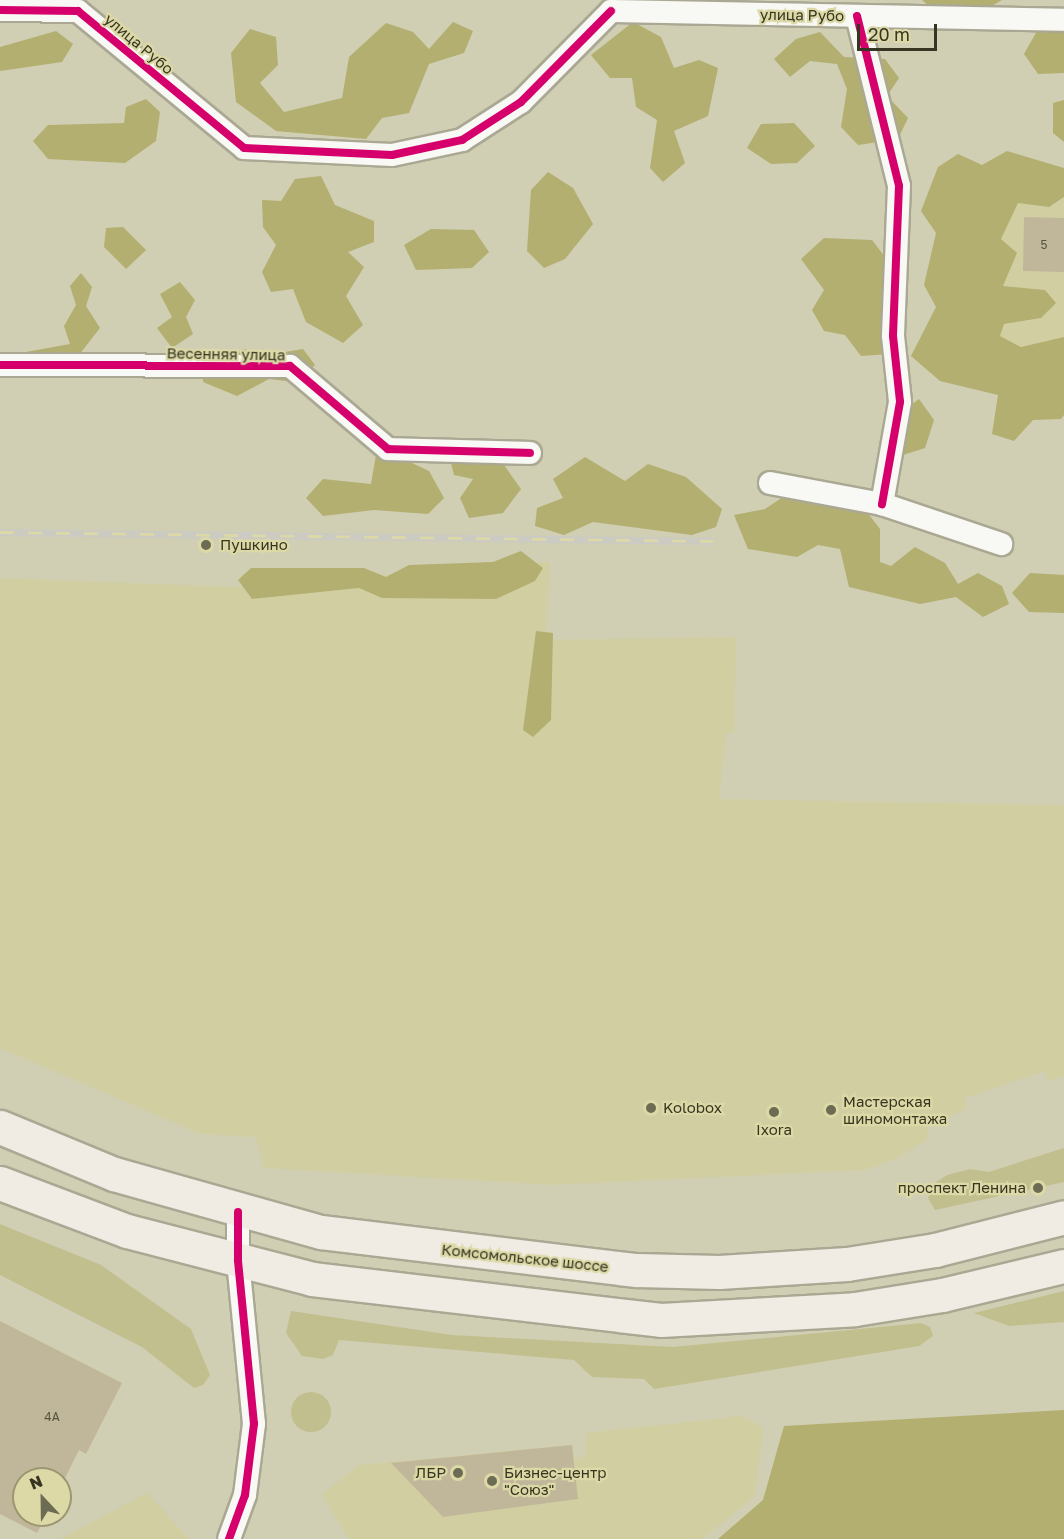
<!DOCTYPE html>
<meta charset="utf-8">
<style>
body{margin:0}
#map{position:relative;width:1064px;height:1539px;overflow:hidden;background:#d0ceb3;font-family:"Golos Text",sans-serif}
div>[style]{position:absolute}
.built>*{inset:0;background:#d1cfa2}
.green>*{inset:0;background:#c2bf8e}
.round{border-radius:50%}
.forest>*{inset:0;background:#b3af70}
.building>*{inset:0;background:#c0b79a}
.roads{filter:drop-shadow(2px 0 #aaa893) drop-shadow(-2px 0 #aaa893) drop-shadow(0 2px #aaa893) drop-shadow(0 -2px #aaa893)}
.minor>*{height:22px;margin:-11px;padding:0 11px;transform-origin:11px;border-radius:11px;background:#f8f8f4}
.primary>*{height:33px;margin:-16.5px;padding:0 16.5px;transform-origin:16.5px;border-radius:16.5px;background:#f0ebe3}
.rail>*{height:7px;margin-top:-3.5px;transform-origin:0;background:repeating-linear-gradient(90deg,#dcd9a7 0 14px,#cbcbc3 0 28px);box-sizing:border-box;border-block:2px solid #cbcbc3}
.cycleway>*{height:8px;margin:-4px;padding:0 4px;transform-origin:4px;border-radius:4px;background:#d6006c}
.dots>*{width:16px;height:16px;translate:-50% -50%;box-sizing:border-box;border:3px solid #dcd9a7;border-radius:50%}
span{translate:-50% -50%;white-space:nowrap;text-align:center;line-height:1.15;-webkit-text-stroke:4.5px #dcd9a7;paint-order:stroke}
.number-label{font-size:12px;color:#58563f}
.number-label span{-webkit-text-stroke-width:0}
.street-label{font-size:15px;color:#363521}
.poi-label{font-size:15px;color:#363521}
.left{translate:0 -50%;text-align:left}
.right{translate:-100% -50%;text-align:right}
.north{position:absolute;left:12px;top:1467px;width:60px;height:60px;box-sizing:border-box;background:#dcd9a7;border:2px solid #9a9771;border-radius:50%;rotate:338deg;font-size:16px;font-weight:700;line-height:24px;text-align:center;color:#363521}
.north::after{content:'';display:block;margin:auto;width:21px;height:27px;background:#6c6b54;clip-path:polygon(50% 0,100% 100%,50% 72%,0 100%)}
.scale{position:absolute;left:857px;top:24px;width:80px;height:27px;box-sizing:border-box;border:3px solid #363521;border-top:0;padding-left:8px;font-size:18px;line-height:21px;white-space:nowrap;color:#363521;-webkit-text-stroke:4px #dcd9a7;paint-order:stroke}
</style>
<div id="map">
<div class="built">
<div style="clip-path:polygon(1064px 176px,1064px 368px,939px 350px,963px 177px)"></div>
<div style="clip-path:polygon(550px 562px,546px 640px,736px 637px,734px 733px,726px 734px,719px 799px,1064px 805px,1064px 1076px,1049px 1081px,1045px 1071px,965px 1098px,966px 1109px,927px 1126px,928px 1139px,894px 1160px,864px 1170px,554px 1185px,264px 1168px,256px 1137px,201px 1134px,0 1048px,0 578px,236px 587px)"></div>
<div style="clip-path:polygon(741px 1416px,763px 1427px,755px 1496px,702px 1539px,349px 1539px,322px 1495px,359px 1465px,572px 1445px,575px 1460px,585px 1455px,586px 1433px)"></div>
<div style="clip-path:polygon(147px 1493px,189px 1539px,60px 1539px)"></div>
</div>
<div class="green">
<div style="clip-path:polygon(1064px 1148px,1064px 1182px,935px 1210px,928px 1198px,932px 1185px,947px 1175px,970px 1169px,989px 1172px)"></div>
<div style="clip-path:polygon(0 1224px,101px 1265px,191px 1329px,210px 1375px,203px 1385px,194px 1388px,142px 1347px,0 1275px)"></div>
<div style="clip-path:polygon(1064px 1291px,1064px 1322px,1009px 1326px,974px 1313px)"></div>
<div style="clip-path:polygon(291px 1311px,452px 1335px,673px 1347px,921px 1323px,930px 1327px,933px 1336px,919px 1346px,654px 1389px,644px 1379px,592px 1377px,574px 1360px,339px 1340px,333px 1355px,323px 1359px,302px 1356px,286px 1333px)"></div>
<div class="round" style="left:291px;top:1392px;width:40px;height:40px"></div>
</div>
<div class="forest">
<div style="clip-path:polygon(922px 0,1002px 0,988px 8px,931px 8px)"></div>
<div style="clip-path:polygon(453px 22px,473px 31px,464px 53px,429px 64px,409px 113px,382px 118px,366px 139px,276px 131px,236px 102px,231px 53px,250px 29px,276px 37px,278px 65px,260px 83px,284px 112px,342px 98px,349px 57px,386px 23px,413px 32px,429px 49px)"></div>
<div style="clip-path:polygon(633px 22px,661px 37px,674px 68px,699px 60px,718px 68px,708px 116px,674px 131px,685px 163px,663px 182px,650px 168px,657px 120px,636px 107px,632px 78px,610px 78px,591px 55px)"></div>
<div style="clip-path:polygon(56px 31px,73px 44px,62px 62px,0 71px,0 47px)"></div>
<div style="clip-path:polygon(1037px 31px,1064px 32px,1064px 73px,1038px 74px,1024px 54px)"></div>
<div style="clip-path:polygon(820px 32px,844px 57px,885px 59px,899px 78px,887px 96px,908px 118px,898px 139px,858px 145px,841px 127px,847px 89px,837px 64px,810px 61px,790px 77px,774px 59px,796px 39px)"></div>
<div style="clip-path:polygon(146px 99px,160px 112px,156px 141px,125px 163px,48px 159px,33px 141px,48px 125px,124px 123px,126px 107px)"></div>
<div style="clip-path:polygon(1064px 100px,1064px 142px,1053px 133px,1053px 103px)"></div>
<div style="clip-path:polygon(794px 123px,815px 146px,797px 163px,771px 164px,747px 148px,761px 124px)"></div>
<div style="clip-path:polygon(1007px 151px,1064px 168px,1064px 197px,1049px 207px,1018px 203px,1001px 239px,1017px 253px,1003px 286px,1045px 290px,1056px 303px,1041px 318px,1004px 324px,1000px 336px,1021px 347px,1064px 337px,1064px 415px,1061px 419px,1033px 420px,1014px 441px,992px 434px,998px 395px,940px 381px,911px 356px,936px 307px,924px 285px,936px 233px,921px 211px,938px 167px,958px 154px,982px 165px)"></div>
<div style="clip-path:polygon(548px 172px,573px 188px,593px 224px,565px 259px,544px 268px,527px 251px,531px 190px)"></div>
<div style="clip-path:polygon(321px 176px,335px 205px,374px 221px,374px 242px,348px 252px,364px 267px,346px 296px,363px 325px,343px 343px,306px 322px,293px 289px,271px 292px,262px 272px,276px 245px,263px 227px,262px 200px,281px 201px,295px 179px)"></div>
<div style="clip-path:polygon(123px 227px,146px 250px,126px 269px,104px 247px,106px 228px)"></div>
<div style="clip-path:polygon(431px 229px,474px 230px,489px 252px,472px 268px,416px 270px,404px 245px)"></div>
<div style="clip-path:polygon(824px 238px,872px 240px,892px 266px,889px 287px,907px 322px,890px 354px,861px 356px,845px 335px,824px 331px,812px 310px,824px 290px,801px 259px)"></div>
<div style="clip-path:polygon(81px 273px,92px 287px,86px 306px,100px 328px,82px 351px,83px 370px,66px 378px,25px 374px,15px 354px,70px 344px,64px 326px,76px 305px,70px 286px)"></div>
<div style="clip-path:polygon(180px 282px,195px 300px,186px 317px,193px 334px,172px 348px,157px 328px,172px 317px,160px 294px)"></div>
<div style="clip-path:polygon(245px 349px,267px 371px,285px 352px,303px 349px,315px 365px,295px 382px,269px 379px,237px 396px,203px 382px,202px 355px)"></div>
<div style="clip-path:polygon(919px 399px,934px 420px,925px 448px,903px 455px,896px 440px,903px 411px)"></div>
<div style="clip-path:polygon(376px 455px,399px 457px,429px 471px,444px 498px,428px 514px,374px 510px,323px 516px,306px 498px,323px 479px,371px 484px)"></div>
<div style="clip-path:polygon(449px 455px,499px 458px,521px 489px,503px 513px,469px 518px,460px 498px,473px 479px,454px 475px)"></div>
<div style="clip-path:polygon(585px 457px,625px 481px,648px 464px,686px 477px,722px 509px,716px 527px,692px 535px,593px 522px,564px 535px,535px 526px,537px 508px,563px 498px,553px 479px)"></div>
<div style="clip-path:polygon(792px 491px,854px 495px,880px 529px,880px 562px,891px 566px,915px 547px,945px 563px,958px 584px,978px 573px,1002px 586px,1009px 604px,983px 617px,956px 597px,920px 604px,849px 587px,840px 549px,818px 545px,797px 557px,748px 549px,734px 515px,765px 509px)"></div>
<div style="clip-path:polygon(521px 551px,543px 568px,535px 581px,496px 599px,382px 598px,359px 588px,252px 599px,238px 580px,251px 568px,364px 568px,386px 577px,409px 565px,493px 562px)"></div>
<div style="clip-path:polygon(1030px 573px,1064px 575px,1064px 613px,1029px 612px,1012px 593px)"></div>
<div style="clip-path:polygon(536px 631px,553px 633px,551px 720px,533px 737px,523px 730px)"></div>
<div style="clip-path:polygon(1064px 1410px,1064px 1539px,718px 1539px,763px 1500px,784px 1426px)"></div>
</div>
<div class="building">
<div style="clip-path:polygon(1024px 217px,1064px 218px,1064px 272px,1023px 271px)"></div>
<div style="clip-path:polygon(0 1321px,122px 1383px,86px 1454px,79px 1450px,60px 1488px,60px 1479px,24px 1479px,24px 1515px,46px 1515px,37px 1533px,0 1514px)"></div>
<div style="clip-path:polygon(572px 1445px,578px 1499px,443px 1517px,391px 1463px)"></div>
</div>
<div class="roads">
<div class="minor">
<div style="left:0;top:10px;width:78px;rotate:0.7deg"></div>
<div style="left:78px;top:11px;width:215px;rotate:39.5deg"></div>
<div style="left:244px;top:148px;width:148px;rotate:2.7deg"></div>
<div style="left:392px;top:155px;width:72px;rotate:-12.1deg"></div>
<div style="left:462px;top:140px;width:70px;rotate:-32.8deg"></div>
<div style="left:521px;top:102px;width:128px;rotate:-45.3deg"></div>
<div style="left:611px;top:11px;width:453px;rotate:1.1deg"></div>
<div style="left:857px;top:16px;width:175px;rotate:76.1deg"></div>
<div style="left:899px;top:186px;width:150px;rotate:92.3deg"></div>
<div style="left:893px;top:336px;width:66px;rotate:83.9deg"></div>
<div style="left:900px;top:402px;width:104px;rotate:100deg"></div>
<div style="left:0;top:365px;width:290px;rotate:0.2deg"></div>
<div style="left:290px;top:366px;width:128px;rotate:40.3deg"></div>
<div style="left:388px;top:449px;width:142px;rotate:1.6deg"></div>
<div style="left:770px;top:483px;width:114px;rotate:10.6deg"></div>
<div style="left:882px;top:504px;width:126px;rotate:18.6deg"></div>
<div style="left:229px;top:1539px;width:47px;rotate:-70deg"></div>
<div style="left:245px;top:1495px;width:72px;rotate:-82.8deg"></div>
<div style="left:254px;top:1424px;width:165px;rotate:-95.6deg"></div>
<div style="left:238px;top:1260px;width:48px;rotate:-90deg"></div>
</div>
<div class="primary">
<div style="left:0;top:1127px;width:123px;rotate:22.4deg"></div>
<div style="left:114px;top:1174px;width:215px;rotate:15.7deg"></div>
<div style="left:321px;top:1232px;width:318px;rotate:6.9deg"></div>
<div style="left:637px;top:1270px;width:82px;rotate:1.4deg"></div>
<div style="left:719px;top:1272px;width:128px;rotate:-3.6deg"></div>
<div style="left:847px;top:1264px;width:89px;rotate:-9deg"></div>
<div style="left:935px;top:1250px;width:133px;rotate:-14.3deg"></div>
<div style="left:0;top:1183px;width:136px;rotate:20.7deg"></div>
<div style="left:127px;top:1231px;width:191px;rotate:14.5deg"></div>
<div style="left:312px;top:1279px;width:351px;rotate:6.7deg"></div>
<div style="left:661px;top:1320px;width:194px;rotate:-3.2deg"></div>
<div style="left:855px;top:1309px;width:88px;rotate:-9.1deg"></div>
<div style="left:942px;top:1295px;width:125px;rotate:-13.4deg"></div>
</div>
</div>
<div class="rail">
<div style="left:0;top:532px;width:713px;rotate:0.72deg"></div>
</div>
<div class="cycleway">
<div style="left:0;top:10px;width:78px;rotate:0.7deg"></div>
<div style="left:78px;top:11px;width:215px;rotate:39.5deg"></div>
<div style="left:244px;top:148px;width:148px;rotate:2.7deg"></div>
<div style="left:392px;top:155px;width:72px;rotate:-12.1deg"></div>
<div style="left:462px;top:140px;width:70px;rotate:-32.8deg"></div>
<div style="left:521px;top:102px;width:128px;rotate:-45.3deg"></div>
<div style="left:857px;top:16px;width:175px;rotate:76.1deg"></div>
<div style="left:899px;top:186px;width:150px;rotate:92.3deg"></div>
<div style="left:893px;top:336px;width:66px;rotate:83.9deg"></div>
<div style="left:900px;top:402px;width:104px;rotate:100deg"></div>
<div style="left:0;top:365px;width:290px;rotate:0.2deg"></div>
<div style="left:290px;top:366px;width:128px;rotate:40.3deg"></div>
<div style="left:388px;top:449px;width:142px;rotate:1.6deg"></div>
<div style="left:229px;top:1539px;width:47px;rotate:-70deg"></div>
<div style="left:245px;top:1495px;width:72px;rotate:-82.8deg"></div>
<div style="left:254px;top:1424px;width:165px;rotate:-95.6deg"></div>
<div style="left:238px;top:1260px;width:48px;rotate:-90deg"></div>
</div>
<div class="dots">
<div style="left:206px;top:545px;background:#6c6b54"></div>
<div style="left:651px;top:1108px;background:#6c6b54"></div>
<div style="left:831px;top:1110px;background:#6c6b54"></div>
<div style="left:774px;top:1112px;background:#6c6b54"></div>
<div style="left:1038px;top:1188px;background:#6c6b54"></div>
<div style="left:458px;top:1473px;background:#6c6b54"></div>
<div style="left:492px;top:1481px;background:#6c6b54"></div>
</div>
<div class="number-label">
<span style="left:1044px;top:245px">5</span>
<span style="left:52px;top:1417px">4А</span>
</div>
<div class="street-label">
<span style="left:802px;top:15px;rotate:1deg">улица Рубо</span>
<span style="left:139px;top:44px;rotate:40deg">улица Рубо</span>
<span style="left:226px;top:354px;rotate:1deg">Весенняя улица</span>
<span style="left:525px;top:1258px;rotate:6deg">Комсомольское шоссе</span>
</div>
<div class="poi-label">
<span class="left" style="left:220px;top:545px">Пушкино</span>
<span class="left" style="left:843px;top:1110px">Мастерская<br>шиномонтажа</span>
<span class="left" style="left:663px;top:1108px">Kolobox</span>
<span style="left:774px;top:1130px">Ixora</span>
<span class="right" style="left:1026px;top:1188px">проспект Ленина</span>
<span class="left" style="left:504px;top:1481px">Бизнес-центр<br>"Союз"</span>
<span class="right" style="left:446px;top:1473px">ЛБР</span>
</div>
<div class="north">N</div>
<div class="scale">20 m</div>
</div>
